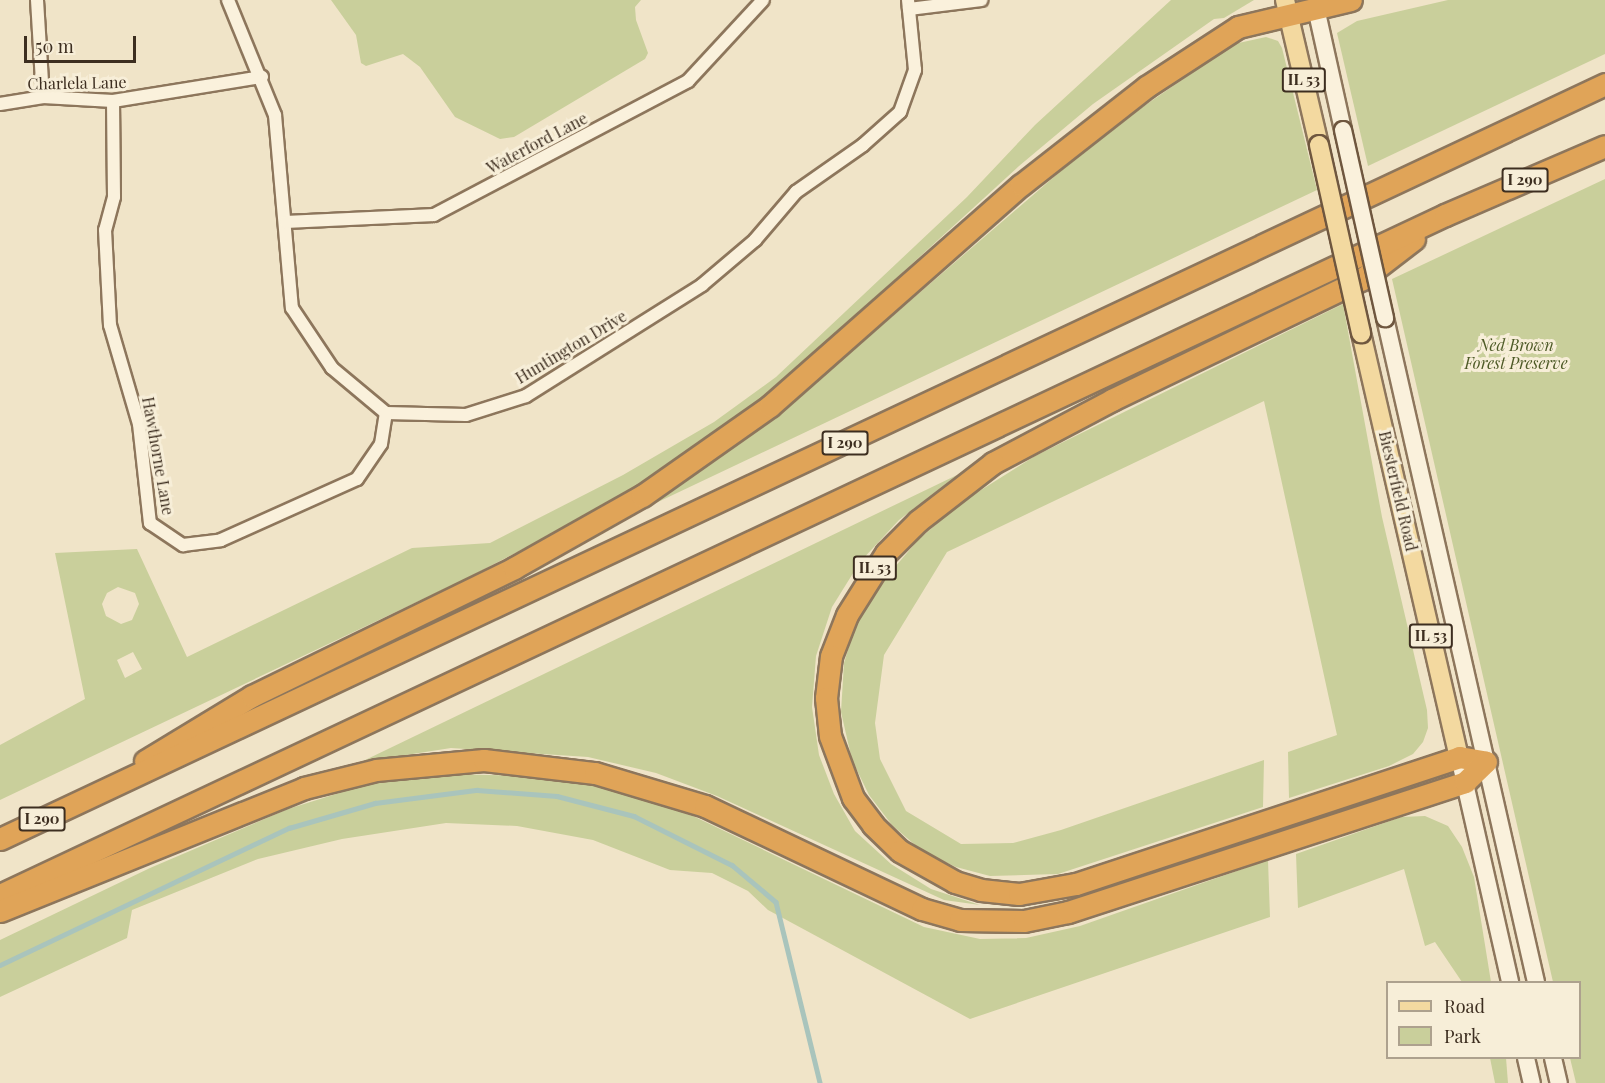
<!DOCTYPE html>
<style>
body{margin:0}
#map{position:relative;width:1605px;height:1083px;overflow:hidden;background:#f0e4c8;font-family:"Playfair Display",serif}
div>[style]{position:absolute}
.green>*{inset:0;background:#c9cf9b}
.stream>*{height:4.5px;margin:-2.25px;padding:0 2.25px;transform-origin:2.25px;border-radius:2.25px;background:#a9c4bc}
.roads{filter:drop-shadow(2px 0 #8d765c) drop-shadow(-2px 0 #8d765c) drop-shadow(0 2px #8d765c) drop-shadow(0 -2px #8d765c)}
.street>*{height:12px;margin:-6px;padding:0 6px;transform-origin:6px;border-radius:6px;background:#faf1dc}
.secondary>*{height:16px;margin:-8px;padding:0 8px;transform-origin:8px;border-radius:8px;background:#faf1dc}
.primary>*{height:18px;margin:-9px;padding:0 9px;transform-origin:9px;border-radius:9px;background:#f3d9a0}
.highway>*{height:21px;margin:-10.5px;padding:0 10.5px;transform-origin:10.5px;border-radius:10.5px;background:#e0a458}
.bridges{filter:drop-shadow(2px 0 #6f573f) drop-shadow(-2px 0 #6f573f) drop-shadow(0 2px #6f573f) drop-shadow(0 -2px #6f573f)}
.secondary-bridge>*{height:16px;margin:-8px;padding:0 8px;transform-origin:8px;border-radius:8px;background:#faf1dc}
.primary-bridge>*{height:18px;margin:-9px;padding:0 9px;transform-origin:9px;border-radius:9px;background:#f3d9a0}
span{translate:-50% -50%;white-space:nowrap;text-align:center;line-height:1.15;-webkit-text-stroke:6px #f7eed8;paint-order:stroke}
.shield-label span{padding:2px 4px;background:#f7eed8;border:2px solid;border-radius:4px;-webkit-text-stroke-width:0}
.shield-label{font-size:15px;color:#3d2e20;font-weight:700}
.street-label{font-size:16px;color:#3d2e20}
.park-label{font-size:16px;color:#4d5a26;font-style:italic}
.legend{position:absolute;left:1386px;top:981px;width:195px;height:78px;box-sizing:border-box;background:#f7eed8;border:2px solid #ada18e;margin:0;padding:8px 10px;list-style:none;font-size:18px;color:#3d2e20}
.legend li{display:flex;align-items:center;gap:12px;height:30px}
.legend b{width:30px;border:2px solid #ada18e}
.scale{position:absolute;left:24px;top:36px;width:112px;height:27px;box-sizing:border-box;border:3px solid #3d2e20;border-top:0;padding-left:8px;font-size:18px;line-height:21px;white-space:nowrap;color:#3d2e20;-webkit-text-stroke:4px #f7eed8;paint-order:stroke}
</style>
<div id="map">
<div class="green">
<div style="clip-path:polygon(331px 0,641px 0,635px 7px,636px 20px,648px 53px,645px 59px,514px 137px,500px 139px,455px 117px,420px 67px,403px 54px,366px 66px,361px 63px,356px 35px)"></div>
<div style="clip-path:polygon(evenodd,1171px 0,1254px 0,1224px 18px,1214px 19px,1093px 104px,1019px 166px,774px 390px,658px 473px,591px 514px,461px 581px,0 800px,0 745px,85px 699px,55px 553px,137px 549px,187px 657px,412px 548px,490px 543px,623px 475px,714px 422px,776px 377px,967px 197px,1035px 125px,1171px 0,118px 587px,135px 593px,139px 604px,132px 620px,121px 624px,106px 616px,102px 604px,107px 593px,118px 587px,1171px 0,133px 652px,142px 669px,125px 678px,117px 660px,133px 652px)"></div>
<div style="clip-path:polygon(1448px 0,1605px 0,1605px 54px,1368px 166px,1337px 33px,1357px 21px)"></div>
<div style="clip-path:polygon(1266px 37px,1278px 41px,1282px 48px,1317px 190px,620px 520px,714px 462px,787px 407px,1105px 133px,1234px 44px)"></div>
<div style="clip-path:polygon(1605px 179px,1605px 1083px,1576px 1083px,1570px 1058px,1580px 1058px,1580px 982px,1553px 982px,1392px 279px)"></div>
<div style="clip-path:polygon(1343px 304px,1382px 517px,1427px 710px,1428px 728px,1423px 742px,1413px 754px,1389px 766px,1289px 798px,1288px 752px,1337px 735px,1264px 401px,947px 552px,884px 655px,875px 723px,880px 759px,906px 811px,961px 844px,1013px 843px,1061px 830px,1264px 760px,1263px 807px,1058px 874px,990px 876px,956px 867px,922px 851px,892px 825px,869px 795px,852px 760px,841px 712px,844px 663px,857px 620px,889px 574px,918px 540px,962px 502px,1035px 456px)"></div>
<div style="clip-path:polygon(957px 475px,899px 520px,860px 562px,832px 607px,816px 656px,812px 707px,819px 755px,834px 794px,855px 831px,891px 864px,931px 889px,980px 905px,944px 900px,717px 796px,656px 773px,588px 757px,451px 748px,361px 762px)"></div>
<div style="clip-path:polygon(444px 774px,527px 776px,604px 787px,693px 816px,924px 927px,980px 939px,1026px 938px,1080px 926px,1268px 860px,1270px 917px,970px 1019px,768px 910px,748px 891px,712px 873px,670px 870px,593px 840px,517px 826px,446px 823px,342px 839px,258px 859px,132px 910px,127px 938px,0 997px,0 940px,150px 868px,288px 809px,368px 784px)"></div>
<div style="clip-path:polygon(1425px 816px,1448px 826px,1462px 847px,1474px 877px,1491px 982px,1462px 982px,1435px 942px,1425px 946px,1404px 869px,1298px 908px,1296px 854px,1401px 817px)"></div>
<div style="clip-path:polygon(1490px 1058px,1506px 1058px,1508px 1083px,1495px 1083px)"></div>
</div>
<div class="stream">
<div style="left:0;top:965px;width:320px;rotate:-25.4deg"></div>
<div style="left:289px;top:828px;width:90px;rotate:-16.2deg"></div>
<div style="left:375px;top:803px;width:103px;rotate:-7.3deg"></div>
<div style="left:477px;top:790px;width:80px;rotate:4.3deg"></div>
<div style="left:557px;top:796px;width:80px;rotate:14.6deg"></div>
<div style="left:634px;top:816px;width:110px;rotate:26.6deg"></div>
<div style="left:732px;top:865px;width:57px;rotate:40.1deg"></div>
<div style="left:776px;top:902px;width:186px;rotate:76.3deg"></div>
</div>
<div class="roads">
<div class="street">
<div style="left:37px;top:0;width:97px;rotate:86.5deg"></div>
<div style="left:228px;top:0;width:124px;rotate:67.8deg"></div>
<div style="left:275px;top:115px;width:194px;rotate:85deg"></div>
<div style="left:292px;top:308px;width:72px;rotate:56.3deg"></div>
<div style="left:332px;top:368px;width:70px;rotate:39.8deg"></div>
<div style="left:386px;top:413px;width:80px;rotate:1.4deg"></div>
<div style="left:466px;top:415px;width:63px;rotate:-17.6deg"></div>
<div style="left:526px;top:396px;width:208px;rotate:-32.2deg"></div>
<div style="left:702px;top:285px;width:70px;rotate:-40.3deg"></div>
<div style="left:755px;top:240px;width:63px;rotate:-49.5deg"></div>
<div style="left:796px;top:192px;width:82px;rotate:-35deg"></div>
<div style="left:863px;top:145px;width:50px;rotate:-41.7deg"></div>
<div style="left:900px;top:112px;width:45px;rotate:-70.3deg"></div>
<div style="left:915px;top:70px;width:70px;rotate:-95.7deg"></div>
<div style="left:909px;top:9px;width:73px;rotate:-7.1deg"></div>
<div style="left:113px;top:101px;width:96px;rotate:89.4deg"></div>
<div style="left:114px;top:197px;width:34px;rotate:105deg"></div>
<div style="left:105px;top:230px;width:95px;rotate:87deg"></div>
<div style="left:110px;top:325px;width:103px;rotate:73.7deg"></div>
<div style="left:139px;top:424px;width:100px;rotate:83.7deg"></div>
<div style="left:150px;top:523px;width:40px;rotate:34deg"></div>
<div style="left:183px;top:545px;width:38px;rotate:-7deg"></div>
<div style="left:221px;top:540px;width:149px;rotate:-24.2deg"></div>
<div style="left:357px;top:479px;width:42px;rotate:-55.6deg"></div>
<div style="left:381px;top:444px;width:31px;rotate:-81deg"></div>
<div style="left:0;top:104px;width:44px;rotate:-9.2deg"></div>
<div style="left:43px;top:97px;width:70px;rotate:3.3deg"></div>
<div style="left:113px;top:101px;width:151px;rotate:-9.2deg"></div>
<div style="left:286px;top:222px;width:148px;rotate:-2.7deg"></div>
<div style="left:434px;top:215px;width:287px;rotate:-27.8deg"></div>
<div style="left:688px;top:81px;width:110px;rotate:-47.2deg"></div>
</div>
<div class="secondary">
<div style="left:1316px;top:8px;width:125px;rotate:77.5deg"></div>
<div style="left:1385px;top:318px;width:681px;rotate:77.19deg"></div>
<div style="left:1459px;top:757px;width:231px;rotate:77.2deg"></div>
<div style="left:1526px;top:1058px;width:26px;rotate:77deg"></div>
<div style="left:1553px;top:1058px;width:26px;rotate:77deg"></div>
</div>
<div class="primary">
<div style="left:1285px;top:0;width:149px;rotate:76.8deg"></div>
<div style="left:1361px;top:333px;width:435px;rotate:77deg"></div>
</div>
<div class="highway">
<div style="left:1414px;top:239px;width:66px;rotate:142.4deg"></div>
<div style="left:1362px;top:279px;width:278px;rotate:154.2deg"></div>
<div style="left:1112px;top:400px;width:135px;rotate:152.1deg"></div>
<div style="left:993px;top:463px;width:95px;rotate:142.3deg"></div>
<div style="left:918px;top:521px;width:45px;rotate:135deg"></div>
<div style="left:886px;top:553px;width:73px;rotate:122.2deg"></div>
<div style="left:847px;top:615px;width:44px;rotate:111.3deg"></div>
<div style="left:831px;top:656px;width:42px;rotate:96.8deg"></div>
<div style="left:826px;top:698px;width:38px;rotate:84deg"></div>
<div style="left:830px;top:736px;width:66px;rotate:69.6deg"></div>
<div style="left:853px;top:798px;width:34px;rotate:53deg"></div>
<div style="left:873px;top:825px;width:37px;rotate:44deg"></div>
<div style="left:900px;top:851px;width:63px;rotate:29.4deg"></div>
<div style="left:955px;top:882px;width:27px;rotate:17deg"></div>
<div style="left:981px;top:890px;width:38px;rotate:6deg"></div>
<div style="left:1019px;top:894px;width:58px;rotate:-10deg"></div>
<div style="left:1076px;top:884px;width:404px;rotate:-18.3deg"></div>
<div style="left:1459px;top:757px;width:27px;rotate:10deg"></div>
<div style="left:145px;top:761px;width:125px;rotate:-31.3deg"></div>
<div style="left:252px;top:696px;width:292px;rotate:-26deg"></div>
<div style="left:514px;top:568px;width:147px;rotate:-29.4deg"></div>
<div style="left:642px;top:496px;width:156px;rotate:-35.1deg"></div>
<div style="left:770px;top:406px;width:334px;rotate:-41.4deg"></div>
<div style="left:1021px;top:185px;width:159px;rotate:-38.1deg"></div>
<div style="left:1146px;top:87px;width:110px;rotate:-33.1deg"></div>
<div style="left:1238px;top:27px;width:116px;rotate:-13.4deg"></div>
<div style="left:0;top:839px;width:1774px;rotate:-25.19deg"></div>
<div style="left:0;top:895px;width:1597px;rotate:-25.2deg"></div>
<div style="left:1445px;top:215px;width:174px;rotate:-23.3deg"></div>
<div style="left:0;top:911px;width:328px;rotate:-22deg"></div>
<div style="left:304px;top:788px;width:74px;rotate:-14deg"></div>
<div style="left:376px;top:770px;width:108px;rotate:-5.3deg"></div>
<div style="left:484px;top:760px;width:112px;rotate:6.7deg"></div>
<div style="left:595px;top:773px;width:115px;rotate:16.7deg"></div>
<div style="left:705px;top:806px;width:240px;rotate:25.4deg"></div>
<div style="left:922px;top:909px;width:40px;rotate:16deg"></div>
<div style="left:960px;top:920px;width:64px;rotate:0.9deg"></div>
<div style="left:1024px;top:921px;width:45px;rotate:-11.6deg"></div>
<div style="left:1068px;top:912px;width:418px;rotate:-18.1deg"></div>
<div style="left:1465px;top:782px;width:29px;rotate:-44deg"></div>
</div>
</div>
<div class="bridges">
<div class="secondary-bridge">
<div style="left:1343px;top:130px;width:193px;rotate:77.4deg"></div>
</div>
<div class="primary-bridge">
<div style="left:1319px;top:145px;width:193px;rotate:77.4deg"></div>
</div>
</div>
<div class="shield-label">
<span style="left:1304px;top:80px">IL 53</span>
<span style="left:1525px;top:180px">I 290</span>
<span style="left:845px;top:443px">I 290</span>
<span style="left:875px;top:568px">IL 53</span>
<span style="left:1431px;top:636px">IL 53</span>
<span style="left:42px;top:819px">I 290</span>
</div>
<div class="street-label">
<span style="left:77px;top:83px;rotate:-1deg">Charlela Lane</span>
<span style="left:537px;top:143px;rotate:-28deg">Waterford Lane</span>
<span style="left:571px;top:347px;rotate:-31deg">Huntington Drive</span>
<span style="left:158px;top:456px;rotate:80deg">Hawthorne Lane</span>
<span style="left:1398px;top:491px;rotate:77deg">Biesterfield Road</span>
</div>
<div class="park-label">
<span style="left:1516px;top:354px">Ned Brown<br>Forest Preserve</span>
</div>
<ul class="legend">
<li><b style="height:8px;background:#f3d9a0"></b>Road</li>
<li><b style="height:16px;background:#c9cf9b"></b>Park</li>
</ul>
<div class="scale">50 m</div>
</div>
